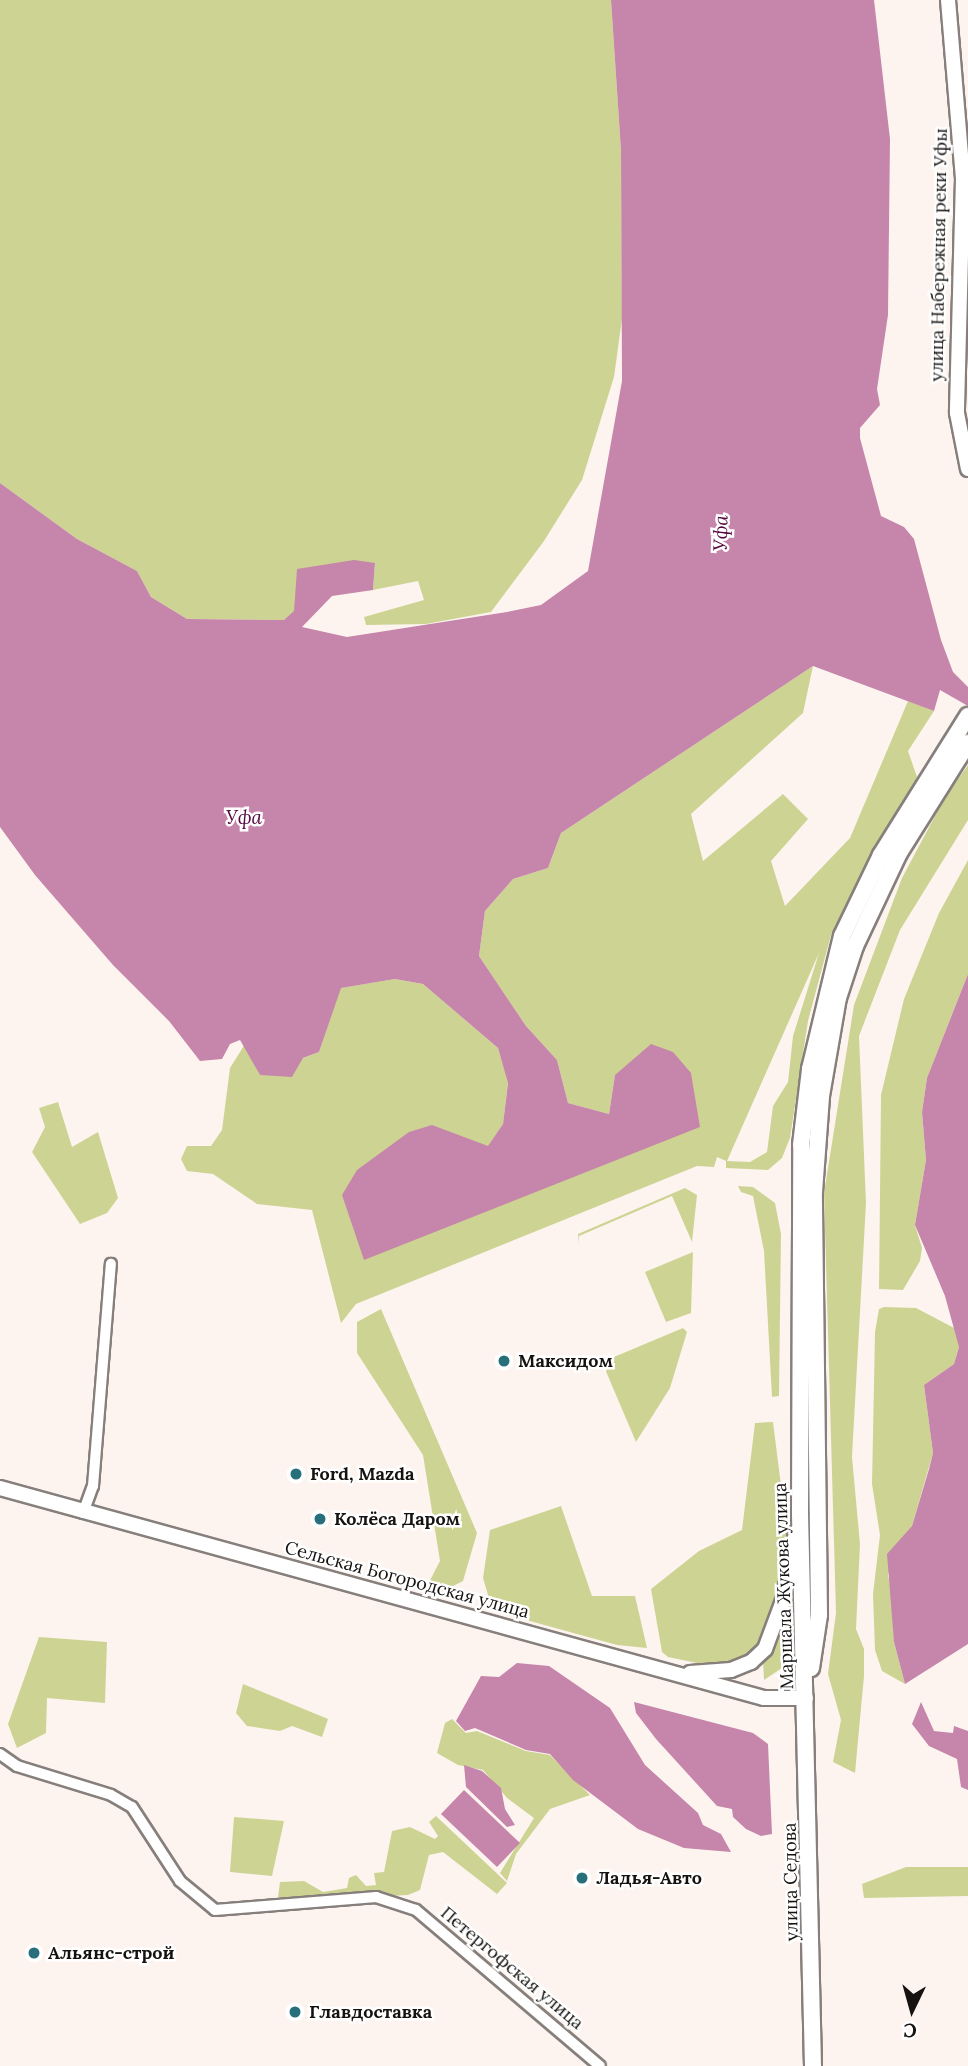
<!DOCTYPE html>
<meta charset="utf-8">
<style>
body{margin:0}
#map{position:relative;width:968px;height:2066px;overflow:hidden;background:#fdf4ef;font-family:Lora,serif}
div>[style]{position:absolute}
.green>*{inset:0;background:#cdd493}
.water>*{inset:0;background:#c685aa}
.roads{filter:drop-shadow(2px 0 #867f7b) drop-shadow(-2px 0 #867f7b) drop-shadow(0 2px #867f7b) drop-shadow(0 -2px #867f7b)}
.street>*{height:10px;margin:-5px;padding:0 5px;transform-origin:5px;border-radius:5px;background:#fff}
.secondary>*{height:14px;margin:-7px;padding:0 7px;transform-origin:7px;border-radius:7px;background:#fff}
.primary>*{height:16px;margin:-8px;padding:0 8px;transform-origin:8px;border-radius:8px;background:#fff}
.dots>*{width:19px;height:19px;translate:-50% -50%;box-sizing:border-box;border:4px solid #fff;border-radius:50%}
span{translate:-50% -50%;white-space:nowrap;text-align:center;line-height:1.15;-webkit-text-stroke:5px #fff;paint-order:stroke}
.street-label{font-size:18px;color:#151210}
.poi-label{font-size:18px;color:#151210;font-weight:700}
.left{translate:0 -50%;text-align:left}
.water-label{font-size:19px;color:#57073f;font-style:italic}
.north{position:absolute;left:877px;top:1975px;width:70px;height:70px;-webkit-text-stroke:5px #fff;paint-order:stroke;rotate:185deg;font-size:19px;font-weight:700;line-height:28px;text-align:center;color:#151210}
.north::after{content:'';display:block;margin:auto;width:24px;height:32px;background:#151210;clip-path:polygon(50% 0,100% 100%,50% 72%,0 100%)}
</style>
<div id="map">
<div class="green">
<div style="clip-path:polygon(0 0,611px 0,621px 151px,622px 319px,614px 377px,582px 480px,544px 541px,491px 612px,426px 624px,366px 625px,364px 617px,424px 600px,418px 581px,373px 590px,375px 563px,284px 620px,187px 619px,151px 597px,137px 571px,77px 539px,0 483px)"></div>
<div style="clip-path:polygon(evenodd,813px 666px,803px 713px,691px 814px,703px 861px,783px 794px,808px 819px,771px 861px,785px 906px,850px 838px,908px 701px,934px 711px,908px 751px,917px 777px,831px 935px,808px 1021px,790px 1138px,782px 1158px,768px 1170px,726px 1168px,726px 1161px,717px 1157px,714px 1167px,697px 1166px,356px 1304px,341px 1323px,312px 1210px,257px 1204px,213px 1174px,187px 1171px,181px 1159px,187px 1146px,211px 1146px,222px 1130px,230px 1068px,245px 1044px,260px 1075px,319px 1052px,340px 988px,395px 979px,423px 984px,498px 1048px,508px 1082px,503px 1124px,488px 1147px,357px 1170px,700px 1127px,615px 1075px,609px 1114px,568px 1103px,557px 1060px,526px 1026px,479px 956px,485px 911px,513px 879px,548px 868px,561px 833px,813px 666px,819px 953px,793px 1036px,788px 1082px,773px 1106px,767px 1152px,750px 1162px,727px 1161px,819px 953px)"></div>
<div style="clip-path:polygon(968px 765px,968px 820px,900px 930px,859px 1036px,866px 1203px,852px 1457px,860px 1544px,856px 1629px,864px 1649px,864px 1676px,855px 1773px,833px 1762px,841px 1720px,828px 1674px,836px 1613px,824px 1193px,854px 1005px,902px 878px,944px 799px)"></div>
<div style="clip-path:polygon(968px 860px,968px 974px,927px 1078px,922px 1112px,926px 1160px,915px 1225px,922px 1248px,920px 1261px,903px 1290px,879px 1289px,881px 1095px,904px 999px,939px 913px)"></div>
<div style="clip-path:polygon(58px 1102px,72px 1147px,98px 1132px,118px 1198px,107px 1213px,80px 1224px,32px 1152px,45px 1127px,39px 1108px)"></div>
<div style="clip-path:polygon(738px 1186px,753px 1187px,775px 1203px,781px 1234px,779px 1396px,772px 1397px,764px 1251px,753px 1196px,741px 1192px)"></div>
<div style="clip-path:polygon(685px 1188px,697px 1195px,692px 1242px,672px 1196px,579px 1236px,579px 1244px,578px 1234px)"></div>
<div style="clip-path:polygon(693px 1252px,691px 1313px,666px 1322px,645px 1272px)"></div>
<div style="clip-path:polygon(884px 1307px,916px 1308px,958px 1330px,959px 1347px,954px 1364px,924px 1385px,933px 1453px,912px 1526px,898px 1545px,888px 1575px,894px 1606px,894px 1642px,905px 1684px,882px 1671px,875px 1650px,873px 1594px,880px 1535px,872px 1484px,875px 1332px,879px 1309px)"></div>
<div style="clip-path:polygon(381px 1309px,477px 1533px,463px 1581px,439px 1593px,424px 1592px,440px 1561px,423px 1455px,357px 1353px,357px 1322px)"></div>
<div style="clip-path:polygon(683px 1328px,687px 1332px,670px 1388px,636px 1442px,602px 1362px)"></div>
<div style="clip-path:polygon(773px 1422px,789px 1549px,767px 1639px,759px 1651px,732px 1664px,707px 1665px,668px 1657px,662px 1652px,651px 1589px,699px 1551px,742px 1530px,755px 1423px)"></div>
<div style="clip-path:polygon(561px 1506px,592px 1596px,635px 1596px,647px 1648px,617px 1645px,501px 1613px,488px 1595px,483px 1578px,490px 1530px)"></div>
<div style="clip-path:polygon(794px 1581px,796px 1637px,788px 1664px,764px 1680px,763px 1661px,778px 1642px)"></div>
<div style="clip-path:polygon(39px 1637px,107px 1642px,105px 1703px,47px 1698px,46px 1733px,17px 1748px,8px 1724px)"></div>
<div style="clip-path:polygon(243px 1684px,328px 1719px,322px 1737px,292px 1726px,280px 1731px,247px 1726px,236px 1713px)"></div>
<div style="clip-path:polygon(452px 1719px,466px 1733px,477px 1731px,526px 1751px,550px 1755px,590px 1795px,550px 1809px,516px 1854px,507px 1881px,500px 1873px,534px 1818px,507px 1798px,483px 1770px,458px 1765px,437px 1753px,445px 1723px)"></div>
<div style="clip-path:polygon(436px 1816px,507px 1883px,497px 1894px,443px 1852px,429px 1855px,420px 1890px,408px 1895px,313px 1900px,278px 1897px,280px 1882px,304px 1881px,323px 1892px,347px 1888px,349px 1878px,356px 1875px,366px 1886px,376px 1885px,374px 1873px,384px 1872px,392px 1831px,410px 1827px,435px 1839px,438px 1836px,429px 1822px)"></div>
<div style="clip-path:polygon(234px 1817px,284px 1821px,272px 1876px,230px 1872px)"></div>
<div style="clip-path:polygon(906px 1867px,968px 1867px,968px 1896px,864px 1898px,862px 1884px)"></div>
</div>
<div class="water">
<div style="clip-path:polygon(611px 0,874px 0,890px 139px,888px 315px,877px 389px,880px 405px,860px 428px,860px 438px,881px 516px,904px 527px,914px 539px,941px 640px,953px 672px,968px 687px,968px 706px,940px 690px,934px 711px,813px 666px,561px 833px,548px 868px,513px 879px,485px 911px,479px 956px,526px 1026px,557px 1060px,568px 1103px,609px 1114px,615px 1075px,651px 1044px,673px 1052px,691px 1073px,700px 1127px,364px 1260px,342px 1195px,357px 1170px,409px 1132px,432px 1125px,488px 1146px,503px 1124px,508px 1083px,498px 1048px,423px 984px,395px 979px,341px 988px,319px 1052px,303px 1058px,292px 1077px,260px 1075px,240px 1040px,230px 1044px,222px 1059px,200px 1061px,169px 1021px,113px 965px,35px 875px,0 827px,0 483px,77px 539px,137px 571px,151px 597px,187px 619px,284px 620px,294px 611px,297px 569px,354px 560px,375px 563px,373px 590px,332px 596px,302px 627px,347px 637px,507px 612px,541px 605px,588px 571px,622px 381px,621px 151px)"></div>
<div style="clip-path:polygon(968px 974px,968px 1644px,905px 1684px,894px 1642px,887px 1554px,912px 1526px,929px 1469px,933px 1453px,924px 1385px,954px 1364px,959px 1347px,945px 1296px,915px 1225px,926px 1160px,922px 1112px,927px 1078px)"></div>
<div style="clip-path:polygon(517px 1663px,549px 1666px,610px 1708px,645px 1765px,698px 1813px,703px 1825px,721px 1834px,731px 1852px,684px 1848px,638px 1829px,573px 1780px,550px 1754px,526px 1750px,475px 1728px,465px 1731px,456px 1721px,481px 1676px,499px 1677px)"></div>
<div style="clip-path:polygon(634px 1702px,753px 1733px,768px 1744px,772px 1834px,761px 1836px,746px 1829px,733px 1817px,732px 1809px,717px 1806px,656px 1739px,636px 1713px)"></div>
<div style="clip-path:polygon(921px 1702px,934px 1731px,953px 1733px,954px 1726px,968px 1731px,968px 1790px,961px 1787px,957px 1759px,929px 1746px,912px 1724px)"></div>
<div style="clip-path:polygon(464px 1765px,482px 1771px,501px 1788px,505px 1809px,515px 1825px,507px 1827px,466px 1787px)"></div>
<div style="clip-path:polygon(464px 1790px,520px 1843px,497px 1867px,441px 1814px)"></div>
</div>
<div class="roads">
<div class="street">
<div style="left:83px;top:1513px;width:29px;rotate:-70deg"></div>
<div style="left:93px;top:1486px;width:223px;rotate:-85.4deg"></div>
<div style="left:0;top:1754px;width:21px;rotate:35deg"></div>
<div style="left:17px;top:1766px;width:98px;rotate:17.1deg"></div>
<div style="left:111px;top:1795px;width:24px;rotate:30deg"></div>
<div style="left:132px;top:1807px;width:88px;rotate:57deg"></div>
<div style="left:180px;top:1881px;width:45px;rotate:39.6deg"></div>
<div style="left:215px;top:1910px;width:162px;rotate:-4.6deg"></div>
<div style="left:376px;top:1897px;width:42px;rotate:18deg"></div>
<div style="left:416px;top:1910px;width:241px;rotate:40.3deg"></div>
</div>
<div class="secondary">
<div style="left:948px;top:0;width:180px;rotate:85.2deg"></div>
<div style="left:963px;top:179px;width:234px;rotate:91.5deg"></div>
<div style="left:957px;top:413px;width:57px;rotate:78.9deg"></div>
<div style="left:0;top:1488px;width:792px;rotate:15.37deg"></div>
<div style="left:764px;top:1698px;width:42px"></div>
<div style="left:690px;top:1673px;width:41px;rotate:-4.2deg"></div>
<div style="left:731px;top:1670px;width:22px;rotate:-22deg"></div>
<div style="left:751px;top:1662px;width:19px;rotate:-43deg"></div>
<div style="left:765px;top:1649px;width:54px;rotate:-69.6deg"></div>
<div style="left:784px;top:1598px;width:67px;rotate:-79.7deg"></div>
</div>
<div class="primary">
<div style="left:811px;top:1668px;width:54px;rotate:-81.4deg"></div>
<div style="left:819px;top:1615px;width:423px;rotate:-90.7deg"></div>
<div style="left:814px;top:1192px;width:96px;rotate:-85.8deg"></div>
<div style="left:821px;top:1096px;width:99px;rotate:-80.2deg"></div>
<div style="left:838px;top:998px;width:55px;rotate:-71.9deg"></div>
<div style="left:855px;top:946px;width:103px;rotate:-64.7deg"></div>
<div style="left:899px;top:853px;width:130px;rotate:-57.9deg"></div>
<div style="left:813px;top:2066px;width:552px;rotate:-91.35deg"></div>
<div style="left:800px;top:1514px;width:369px;rotate:-89.8deg"></div>
<div style="left:801px;top:1145px;width:77px;rotate:-83.2deg"></div>
<div style="left:810px;top:1069px;width:137px;rotate:-76.5deg"></div>
<div style="left:842px;top:936px;width:90px;rotate:-64.3deg"></div>
<div style="left:881px;top:855px;width:164px;rotate:-58deg"></div>
</div>
</div>
<div class="dots">
<div style="left:504px;top:1361px;background:#276f7b"></div>
<div style="left:296px;top:1474px;background:#276f7b"></div>
<div style="left:320px;top:1519px;background:#276f7b"></div>
<div style="left:582px;top:1878px;background:#276f7b"></div>
<div style="left:34px;top:1953px;background:#276f7b"></div>
<div style="left:295px;top:2012px;background:#276f7b"></div>
</div>
<div class="street-label">
<span style="left:939px;top:255px;rotate:-89deg">улица Набережная реки Уфы</span>
<span style="left:407px;top:1580px;rotate:15deg">Сельская Богородская улица</span>
<span style="left:784px;top:1586px;rotate:-92deg">Маршала Жукова улица</span>
<span style="left:791px;top:1882px;rotate:-91deg">улица Седова</span>
<span style="left:512px;top:1968px;rotate:40deg">Петергофская улица</span>
</div>
<div class="poi-label">
<span class="left" style="left:518px;top:1361px">Максидом</span>
<span class="left" style="left:310px;top:1474px">Ford, Mazda</span>
<span class="left" style="left:334px;top:1519px">Колёса Даром</span>
<span class="left" style="left:596px;top:1878px">Ладья-Авто</span>
<span class="left" style="left:48px;top:1953px">Альянс-строй</span>
<span class="left" style="left:309px;top:2012px">Главдоставка</span>
</div>
<div class="water-label">
<span style="left:721px;top:533px;rotate:-88deg">Уфа</span>
<span style="left:244px;top:818px">Уфа</span>
</div>
<div class="north">С</div>
</div>
